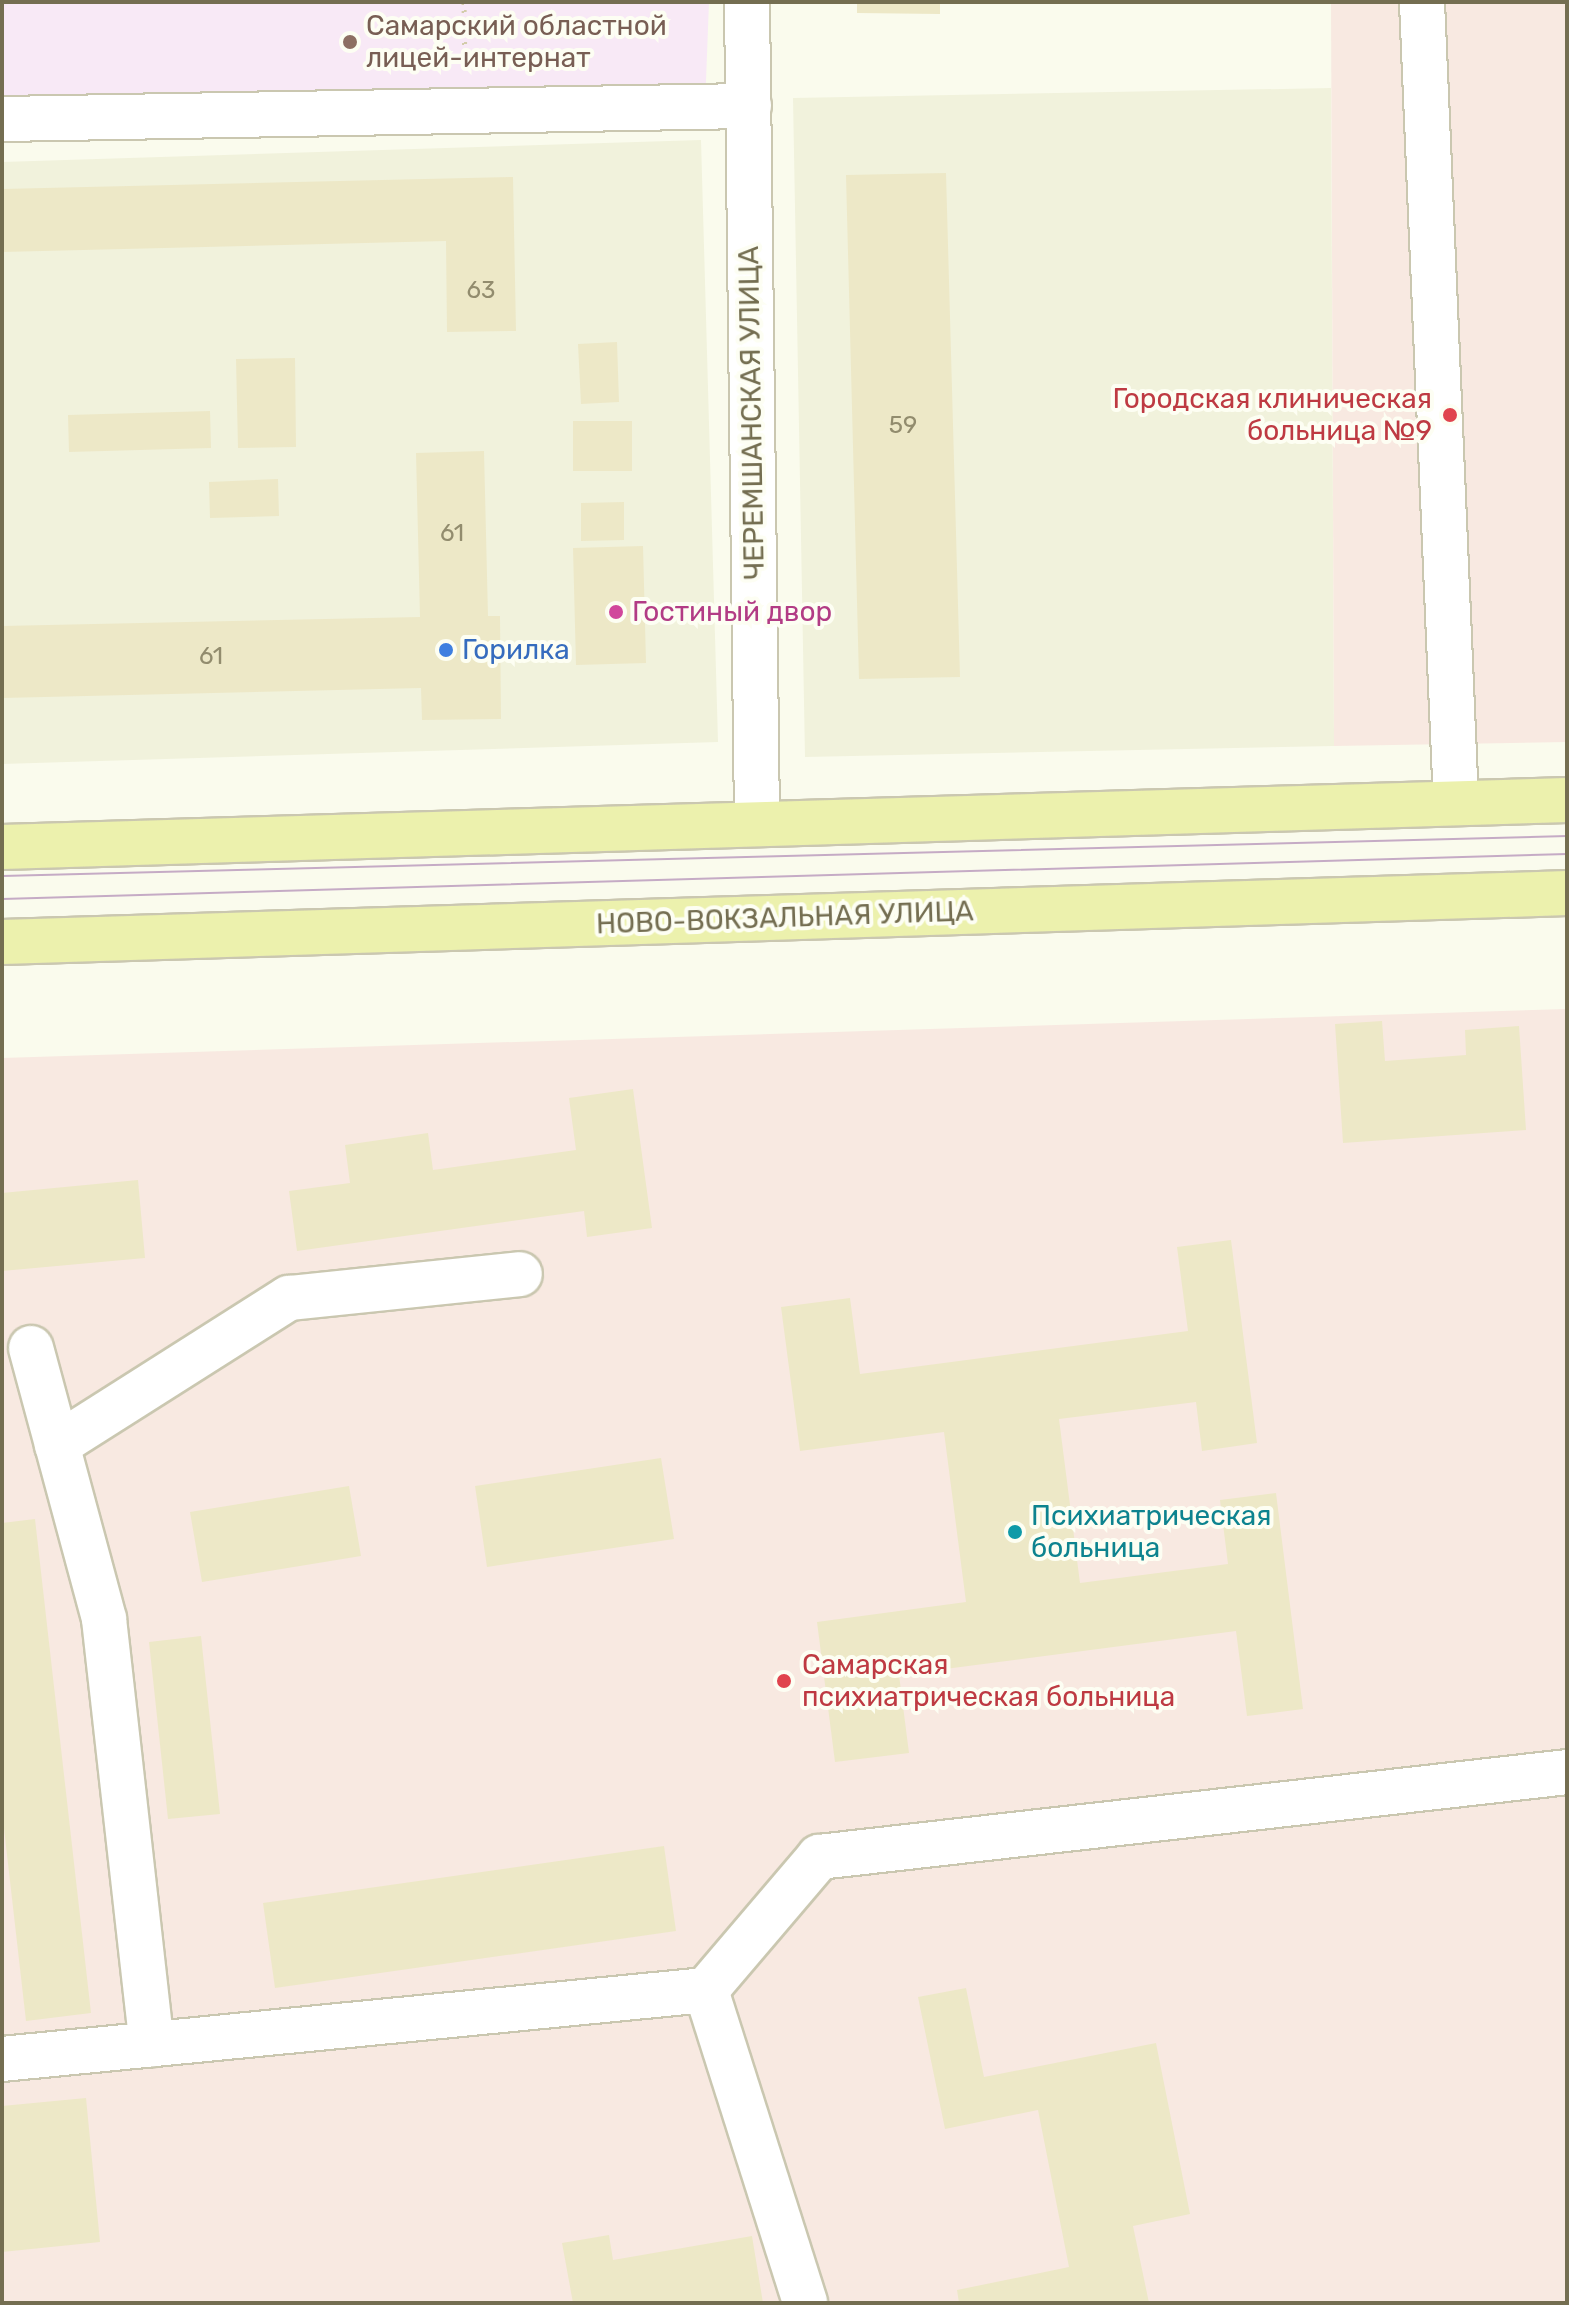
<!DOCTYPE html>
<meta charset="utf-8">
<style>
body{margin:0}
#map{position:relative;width:1569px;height:2305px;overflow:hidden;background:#fafbed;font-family:Rubik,sans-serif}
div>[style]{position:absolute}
.residential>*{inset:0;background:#f1f2dc}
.education>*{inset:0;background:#f8e9f6}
.medical>*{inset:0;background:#f8e9e1}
.building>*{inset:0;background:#ede8c7}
.path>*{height:5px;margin-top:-2.5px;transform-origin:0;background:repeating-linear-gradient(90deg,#d3ccaa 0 2px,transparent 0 8px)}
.roads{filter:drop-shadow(2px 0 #cac7b0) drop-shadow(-2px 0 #cac7b0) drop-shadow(0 2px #cac7b0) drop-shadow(0 -2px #cac7b0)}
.minor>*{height:44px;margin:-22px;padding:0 22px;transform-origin:22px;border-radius:22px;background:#fff}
.major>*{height:44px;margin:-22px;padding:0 22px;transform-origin:22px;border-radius:22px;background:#ecf1ad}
.tram>*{height:2px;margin:-1px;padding:0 1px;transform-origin:1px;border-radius:1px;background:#c5abc5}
.dots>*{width:22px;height:22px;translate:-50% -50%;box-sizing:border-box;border:4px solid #fdfef3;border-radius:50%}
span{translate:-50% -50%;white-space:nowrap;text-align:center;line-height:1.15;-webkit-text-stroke:8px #fdfef3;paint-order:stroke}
.number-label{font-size:24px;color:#928c6e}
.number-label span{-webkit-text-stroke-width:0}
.education-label{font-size:28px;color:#785e54}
.left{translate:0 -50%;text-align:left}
.health-label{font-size:28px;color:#be3a42}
.right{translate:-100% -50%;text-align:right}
.street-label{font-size:28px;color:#746e51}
.hotel-label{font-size:28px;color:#b23c85}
.shop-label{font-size:28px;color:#366cbe}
.culture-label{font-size:28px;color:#0d838f}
.frame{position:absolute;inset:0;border:4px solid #746e51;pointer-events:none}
</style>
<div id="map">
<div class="residential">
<div style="clip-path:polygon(1331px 88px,1334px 746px,805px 757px,793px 98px)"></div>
<div style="clip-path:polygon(701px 140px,718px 742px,2px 764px,2px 162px)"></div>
</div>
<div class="education">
<div style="clip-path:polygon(2px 2px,709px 2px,705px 107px,2px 103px)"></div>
</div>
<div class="medical">
<div style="clip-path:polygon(1331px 2px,1567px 2px,1567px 742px,1334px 746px)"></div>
<div style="clip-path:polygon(1567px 1009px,1567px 2303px,2px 2303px,2px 1058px)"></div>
</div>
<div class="building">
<div style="clip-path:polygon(857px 2px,940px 2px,940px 14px,857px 13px)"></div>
<div style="clip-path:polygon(946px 173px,960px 677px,859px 679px,846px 175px)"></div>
<div style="clip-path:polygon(513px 177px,516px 331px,447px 332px,446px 241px,2px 252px,2px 189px)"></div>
<div style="clip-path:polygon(617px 342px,619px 402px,581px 404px,578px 344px)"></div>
<div style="clip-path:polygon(295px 358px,296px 447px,238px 448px,236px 359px)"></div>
<div style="clip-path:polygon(210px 411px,211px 448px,69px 452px,68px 415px)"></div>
<div style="clip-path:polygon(573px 421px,632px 421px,632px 471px,573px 471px)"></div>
<div style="clip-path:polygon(484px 451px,488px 616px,500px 616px,501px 719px,422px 720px,421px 688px,2px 698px,2px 626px,420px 617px,416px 453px)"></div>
<div style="clip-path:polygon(278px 479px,279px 516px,210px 518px,209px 482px)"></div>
<div style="clip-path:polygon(624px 502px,624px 540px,581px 541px,581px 503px)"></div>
<div style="clip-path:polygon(643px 546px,646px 663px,576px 665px,573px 548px)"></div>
<div style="clip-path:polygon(1382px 1021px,1385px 1061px,1466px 1055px,1465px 1030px,1519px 1026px,1526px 1130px,1343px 1143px,1335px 1024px)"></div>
<div style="clip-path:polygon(633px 1089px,652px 1228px,587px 1237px,584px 1211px,297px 1251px,289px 1191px,350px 1183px,345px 1145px,428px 1133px,433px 1170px,576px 1150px,569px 1098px)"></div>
<div style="clip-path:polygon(138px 1180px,145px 1258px,2px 1271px,2px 1193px)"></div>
<div style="clip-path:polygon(1231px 1240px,1257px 1443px,1202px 1451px,1196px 1402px,1059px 1419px,1080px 1583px,1228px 1564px,1220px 1500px,1276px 1493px,1303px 1709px,1247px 1716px,1236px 1631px,899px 1675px,909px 1753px,835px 1762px,817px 1622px,966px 1602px,944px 1432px,800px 1451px,781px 1307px,850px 1298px,860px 1374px,1188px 1331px,1177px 1247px)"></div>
<div style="clip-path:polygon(661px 1458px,674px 1539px,487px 1567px,475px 1486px)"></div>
<div style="clip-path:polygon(349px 1486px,361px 1556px,202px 1582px,190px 1512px)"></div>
<div style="clip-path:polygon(35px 1519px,91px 2013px,26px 2021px,2px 1811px,2px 1523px)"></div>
<div style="clip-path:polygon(201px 1636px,220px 1814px,168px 1819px,149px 1642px)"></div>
<div style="clip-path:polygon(664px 1846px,676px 1931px,275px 1988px,263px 1903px)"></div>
<div style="clip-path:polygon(966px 1988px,984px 2077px,1156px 2043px,1190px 2214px,1133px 2226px,1149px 2303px,959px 2303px,957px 2290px,1069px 2267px,1038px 2110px,945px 2129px,918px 1997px)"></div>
<div style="clip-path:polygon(86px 2098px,100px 2242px,2px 2252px,2px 2106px)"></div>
<div style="clip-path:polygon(609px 2235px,613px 2260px,752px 2236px,763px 2303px,573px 2303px,562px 2243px)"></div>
</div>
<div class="path">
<div style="left:464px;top:2px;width:70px;rotate:89.2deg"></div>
</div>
<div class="roads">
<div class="minor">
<div style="left:747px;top:2px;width:822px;rotate:89.3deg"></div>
<div style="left:1422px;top:2px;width:802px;rotate:87.57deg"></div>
<div style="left:2px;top:119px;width:747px;rotate:-1deg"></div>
<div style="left:31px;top:1348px;width:281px;rotate:74.9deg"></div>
<div style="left:104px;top:1619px;width:428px;rotate:83.6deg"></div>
<div style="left:57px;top:1445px;width:275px;rotate:-32.4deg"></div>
<div style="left:289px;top:1298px;width:232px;rotate:-5.9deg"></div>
<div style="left:706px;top:1990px;width:328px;rotate:72.4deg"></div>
<div style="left:2px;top:2059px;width:707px;rotate:-5.6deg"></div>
<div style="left:706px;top:1990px;width:175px;rotate:-49.6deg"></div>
<div style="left:819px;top:1857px;width:753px;rotate:-6.48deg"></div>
</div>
<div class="major">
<div style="left:2px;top:847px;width:1566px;rotate:-1.72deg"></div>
<div style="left:2px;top:942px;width:1566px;rotate:-1.79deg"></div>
</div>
</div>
<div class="tram">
<div style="left:2px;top:876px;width:1566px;rotate:-1.46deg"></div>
<div style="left:2px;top:899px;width:1566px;rotate:-1.65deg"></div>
</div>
<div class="dots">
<div style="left:350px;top:42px;background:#8d6e63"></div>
<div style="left:1450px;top:415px;background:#e0444e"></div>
<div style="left:616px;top:612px;background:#d1479c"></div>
<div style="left:446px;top:650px;background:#3f7fe0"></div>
<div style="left:1015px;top:1532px;background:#0f9aa8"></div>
<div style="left:784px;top:1681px;background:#e0444e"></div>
</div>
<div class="number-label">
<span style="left:481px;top:291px">63</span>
<span style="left:903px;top:426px">59</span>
<span style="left:452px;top:534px">61</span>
<span style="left:211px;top:657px">61</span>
</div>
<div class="education-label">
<span class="left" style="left:366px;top:42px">Самарский областной<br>лицей-интернат</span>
</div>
<div class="health-label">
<span class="right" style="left:1432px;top:415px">Городская клиническая<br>больница №9</span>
<span class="left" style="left:802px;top:1681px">Самарская<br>психиатрическая больница</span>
</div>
<div class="street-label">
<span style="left:752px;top:413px;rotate:-91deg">ЧЕРЕМШАНСКАЯ УЛИЦА</span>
<span style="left:785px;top:918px;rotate:-2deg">НОВО-ВОКЗАЛЬНАЯ УЛИЦА</span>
</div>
<div class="hotel-label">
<span class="left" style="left:632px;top:612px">Гостиный двор</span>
</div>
<div class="shop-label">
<span class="left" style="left:462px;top:650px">Горилка</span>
</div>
<div class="culture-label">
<span class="left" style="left:1031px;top:1532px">Психиатрическая<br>больница</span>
</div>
<div class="frame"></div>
</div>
